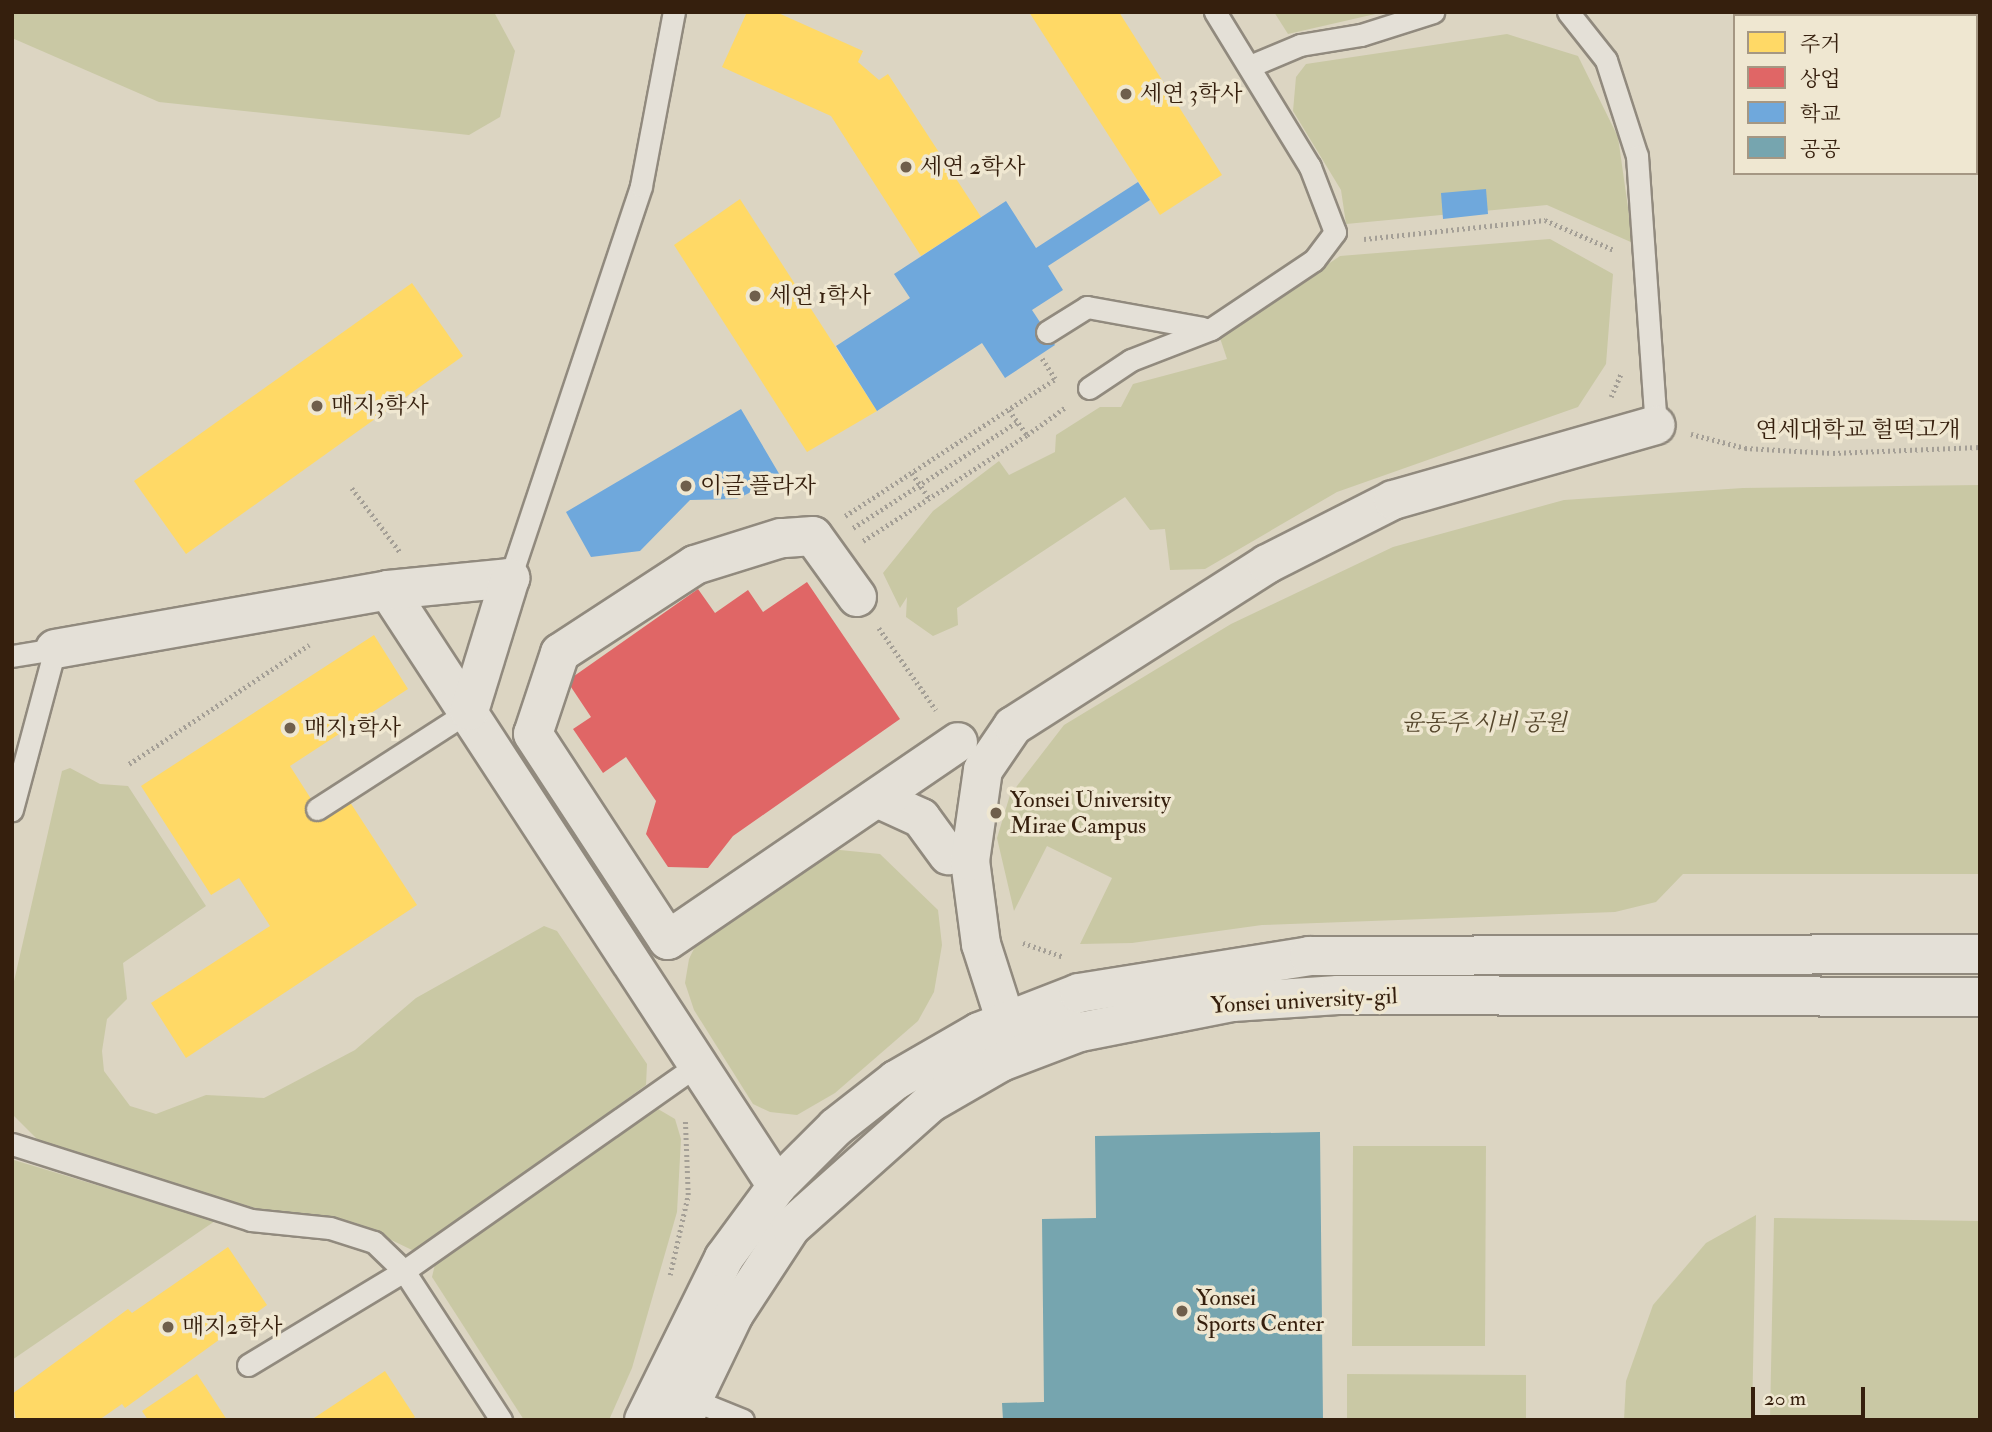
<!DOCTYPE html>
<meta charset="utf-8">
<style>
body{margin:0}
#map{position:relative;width:1992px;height:1432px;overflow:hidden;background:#dcd5c2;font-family:"IM FELL Double Pica","Noto Serif KR",serif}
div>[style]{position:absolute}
.green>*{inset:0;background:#c9c8a4}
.homes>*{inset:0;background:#ffd966}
.shops>*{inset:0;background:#e06666}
.schools>*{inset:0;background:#6fa8dc}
.public>*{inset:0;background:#76a5af}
.path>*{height:4.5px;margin-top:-2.25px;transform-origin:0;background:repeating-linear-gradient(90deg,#a49f96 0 2px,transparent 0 5.5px)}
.roads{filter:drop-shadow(2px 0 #918a7e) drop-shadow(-2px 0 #918a7e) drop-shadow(0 2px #918a7e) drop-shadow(0 -2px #918a7e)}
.lane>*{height:21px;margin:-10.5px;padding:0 10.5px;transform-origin:10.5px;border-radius:10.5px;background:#e4e0d7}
.street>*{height:38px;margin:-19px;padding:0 19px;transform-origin:19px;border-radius:19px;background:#e4e0d7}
.dots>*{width:19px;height:19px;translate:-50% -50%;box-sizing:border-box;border:4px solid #efe7d1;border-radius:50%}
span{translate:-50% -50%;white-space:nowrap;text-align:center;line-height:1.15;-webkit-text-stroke:7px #efe7d1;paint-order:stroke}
.poi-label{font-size:23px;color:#351f0d}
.left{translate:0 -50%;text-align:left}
.street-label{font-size:23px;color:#351f0d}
.park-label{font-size:23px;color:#56472c;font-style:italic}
.frame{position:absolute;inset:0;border:14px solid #351f0d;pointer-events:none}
.legend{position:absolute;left:1733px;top:14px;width:245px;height:161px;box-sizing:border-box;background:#efe7d1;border:2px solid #a59783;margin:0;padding:9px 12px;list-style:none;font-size:21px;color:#351f0d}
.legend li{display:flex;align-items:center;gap:14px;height:35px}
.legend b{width:35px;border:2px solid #a59783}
.scale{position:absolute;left:1751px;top:1387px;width:114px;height:32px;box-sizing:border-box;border:4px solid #351f0d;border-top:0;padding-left:9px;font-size:21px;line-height:24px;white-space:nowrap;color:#351f0d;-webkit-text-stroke:5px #efe7d1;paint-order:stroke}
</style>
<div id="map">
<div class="green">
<div style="clip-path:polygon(12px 12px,494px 12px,515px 51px,500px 117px,469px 135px,159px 102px,12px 38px)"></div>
<div style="clip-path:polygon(1274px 12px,1384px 12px,1288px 34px)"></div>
<div style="clip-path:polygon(1507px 34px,1578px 56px,1618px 137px,1633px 243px,1547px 205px,1346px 224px,1341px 190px,1293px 111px,1296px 77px,1306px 64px)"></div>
<div style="clip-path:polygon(1550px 239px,1613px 274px,1606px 364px,1578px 407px,1337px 492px,1205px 569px,1170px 570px,1165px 529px,1150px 530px,1125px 497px,957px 608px,958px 625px,933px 636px,906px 617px,907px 597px,900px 608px,883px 573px,933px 511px,999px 461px,1009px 475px,1055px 452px,1056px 435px,1100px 407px,1121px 407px,1133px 384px,1227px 359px,1220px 338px,1340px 256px)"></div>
<div style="clip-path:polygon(1980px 485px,1980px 874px,1683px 874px,1656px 902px,1615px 912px,1262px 925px,1132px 943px,1080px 944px,1112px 878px,1047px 846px,1014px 911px,997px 838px,1010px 795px,1064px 725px,1231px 624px,1393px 547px,1564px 500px,1743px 488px)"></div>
<div style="clip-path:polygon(70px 768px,100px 784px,128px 786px,206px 906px,123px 963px,127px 999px,107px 1019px,102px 1051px,104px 1071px,130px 1106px,156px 1114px,206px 1095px,264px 1098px,355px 1050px,416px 998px,544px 926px,557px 931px,647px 1064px,646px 1085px,428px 1245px,412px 1250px,356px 1223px,262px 1210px,43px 1145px,14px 1116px,12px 990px,62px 771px)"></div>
<div style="clip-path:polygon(830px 849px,880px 854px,938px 910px,942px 945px,934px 992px,918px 1021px,835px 1093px,797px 1115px,770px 1112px,753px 1104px,694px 1010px,685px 983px,689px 959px,704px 928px)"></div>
<div style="clip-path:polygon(658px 1109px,675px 1119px,681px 1139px,677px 1212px,632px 1368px,609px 1420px,524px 1420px,432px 1277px,437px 1256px)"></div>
<div style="clip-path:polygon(1353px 1146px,1486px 1146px,1485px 1346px,1352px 1346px)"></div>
<div style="clip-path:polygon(12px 1160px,14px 1160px,215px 1221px,12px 1360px)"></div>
<div style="clip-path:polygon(1756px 1215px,1752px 1420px,1624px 1420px,1626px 1381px,1653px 1305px,1706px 1243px)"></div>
<div style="clip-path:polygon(1774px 1218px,1980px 1221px,1980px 1420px,1770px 1420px)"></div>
<div style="clip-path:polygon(1347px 1374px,1526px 1375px,1526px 1420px,1347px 1420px)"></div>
</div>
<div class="homes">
<div style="clip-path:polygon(747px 12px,776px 12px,863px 51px,858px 62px,879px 80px,888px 74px,981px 217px,921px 256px,831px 116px,722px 67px)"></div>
<div style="clip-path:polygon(1029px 12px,1119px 12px,1222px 175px,1160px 215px)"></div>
<div style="clip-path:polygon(740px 199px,877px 411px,807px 452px,674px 245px)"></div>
<div style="clip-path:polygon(412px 283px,463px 356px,186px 554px,134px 481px)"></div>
<div style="clip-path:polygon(374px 635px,408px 689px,290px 766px,320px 813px,346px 796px,417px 905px,186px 1058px,151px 1003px,270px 926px,239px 878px,211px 895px,141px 786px)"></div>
<div style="clip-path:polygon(228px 1247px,267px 1305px,125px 1408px,122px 1404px,99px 1420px,16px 1420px,12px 1394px,128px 1309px,132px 1313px)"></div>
<div style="clip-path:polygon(385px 1371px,415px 1417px,411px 1420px,311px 1420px)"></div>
<div style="clip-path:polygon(197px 1374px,227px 1420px,148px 1420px,142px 1411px)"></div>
</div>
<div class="shops">
<div style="clip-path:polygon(807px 582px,900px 719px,733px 836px,708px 868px,668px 867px,646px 834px,656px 801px,626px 757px,603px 773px,573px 729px,591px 717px,567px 681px,698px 589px,715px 613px,748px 590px,763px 612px)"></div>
</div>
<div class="schools">
<div style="clip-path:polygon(1852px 12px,1980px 12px,1980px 115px,1976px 16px)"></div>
<div style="clip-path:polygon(1138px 182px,1150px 200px,1048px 266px,1063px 290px,1032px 310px,1055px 345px,1005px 378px,982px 343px,877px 411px,836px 346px,910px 298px,894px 274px,1006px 201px,1036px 248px)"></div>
<div style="clip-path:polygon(1486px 189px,1488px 214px,1443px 219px,1441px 193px)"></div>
<div style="clip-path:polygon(741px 409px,781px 477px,737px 499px,690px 500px,640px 551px,591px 557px,566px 512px)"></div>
</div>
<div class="public">
<div style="clip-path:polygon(1320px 1132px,1323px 1420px,1003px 1420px,1002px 1403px,1044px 1402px,1042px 1219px,1096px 1218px,1095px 1136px)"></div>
</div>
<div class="path">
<div style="left:1364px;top:239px;width:182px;rotate:-6deg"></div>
<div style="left:1545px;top:220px;width:75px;rotate:23.5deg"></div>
<div style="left:1611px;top:397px;width:26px;rotate:-67deg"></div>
<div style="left:1009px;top:410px;width:31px;rotate:54deg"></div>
<div style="left:1027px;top:435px;width:49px;rotate:-35.9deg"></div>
<div style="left:1691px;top:434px;width:56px;rotate:14.5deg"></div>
<div style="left:1745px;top:448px;width:88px;rotate:3.3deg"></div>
<div style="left:1833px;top:453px;width:147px;rotate:-2.3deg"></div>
<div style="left:912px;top:473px;width:30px;rotate:56deg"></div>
<div style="left:352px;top:488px;width:80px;rotate:53.1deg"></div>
<div style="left:845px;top:516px;width:251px;rotate:-33.1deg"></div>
<div style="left:1055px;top:379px;width:24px;rotate:-123deg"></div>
<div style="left:853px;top:528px;width:195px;rotate:-32.9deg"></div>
<div style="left:863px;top:541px;width:195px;rotate:-32.9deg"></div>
<div style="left:879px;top:628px;width:100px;rotate:55.2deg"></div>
<div style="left:129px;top:764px;width:216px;rotate:-33.5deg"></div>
<div style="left:1023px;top:943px;width:43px;rotate:18.9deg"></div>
<div style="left:670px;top:1275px;width:82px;rotate:-77.3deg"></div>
<div style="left:688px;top:1195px;width:77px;rotate:-92.2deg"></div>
</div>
<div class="roads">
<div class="lane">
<div style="left:1568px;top:12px;width:61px;rotate:51.6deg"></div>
<div style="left:1606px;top:60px;width:101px;rotate:72.1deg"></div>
<div style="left:1637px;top:156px;width:270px;rotate:86deg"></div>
<div style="left:1250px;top:66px;width:54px;rotate:-22.8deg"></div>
<div style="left:1300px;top:45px;width:62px;rotate:-9.3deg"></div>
<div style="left:1361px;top:35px;width:76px;rotate:-17.7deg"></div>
<div style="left:1047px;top:332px;width:47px;rotate:-32deg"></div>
<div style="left:1087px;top:307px;width:117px;rotate:10.3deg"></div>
<div style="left:1089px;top:388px;width:50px;rotate:-33.7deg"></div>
<div style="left:1131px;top:360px;width:86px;rotate:-21.2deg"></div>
<div style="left:1211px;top:329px;width:124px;rotate:-33.8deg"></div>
<div style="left:1314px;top:260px;width:35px;rotate:-53deg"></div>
<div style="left:1335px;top:232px;width:70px;rotate:-111deg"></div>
<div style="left:1310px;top:167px;width:182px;rotate:-121.5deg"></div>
<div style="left:510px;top:578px;width:413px;rotate:-71.5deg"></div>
<div style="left:641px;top:186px;width:177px;rotate:-79.3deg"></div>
<div style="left:12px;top:656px;width:44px;rotate:-9.2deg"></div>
<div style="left:55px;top:649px;width:167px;rotate:105deg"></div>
<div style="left:317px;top:809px;width:181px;rotate:-32.8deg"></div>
<div style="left:12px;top:1144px;width:251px;rotate:17.6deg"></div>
<div style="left:251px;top:1220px;width:79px;rotate:5.8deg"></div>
<div style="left:330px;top:1228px;width:46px;rotate:17.7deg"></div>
<div style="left:374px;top:1242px;width:42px;rotate:44deg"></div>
<div style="left:404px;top:1271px;width:178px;rotate:56.9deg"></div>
<div style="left:248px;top:1365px;width:182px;rotate:-31.1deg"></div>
<div style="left:404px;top:1271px;width:357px;rotate:-35.1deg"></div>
<div style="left:691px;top:1399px;width:56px;rotate:22deg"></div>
</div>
<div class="street">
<div style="left:388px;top:590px;width:712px;rotate:56.87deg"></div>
<div style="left:857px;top:597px;width:75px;rotate:-125.8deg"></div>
<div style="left:813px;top:536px;width:32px;rotate:176deg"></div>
<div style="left:781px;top:538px;width:90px;rotate:162.6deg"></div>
<div style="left:695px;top:565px;width:161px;rotate:146.9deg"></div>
<div style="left:560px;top:653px;width:85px;rotate:108.4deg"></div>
<div style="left:533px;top:734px;width:246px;rotate:56.8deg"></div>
<div style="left:668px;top:940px;width:351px;rotate:-34.3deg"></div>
<div style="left:55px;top:649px;width:338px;rotate:-10deg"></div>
<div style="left:388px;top:590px;width:123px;rotate:-5.6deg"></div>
<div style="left:510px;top:578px;width:139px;rotate:107.1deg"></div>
<div style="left:877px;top:798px;width:48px;rotate:24.4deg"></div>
<div style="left:921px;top:818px;width:46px;rotate:53.9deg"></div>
<div style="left:1006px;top:1022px;width:82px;rotate:-107.8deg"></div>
<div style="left:981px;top:944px;width:84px;rotate:-97.5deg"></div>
<div style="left:970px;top:861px;width:92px;rotate:-81.9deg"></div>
<div style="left:983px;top:770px;width:53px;rotate:-55.7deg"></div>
<div style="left:1013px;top:726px;width:301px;rotate:-32.5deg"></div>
<div style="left:1267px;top:564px;width:141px;rotate:-26.9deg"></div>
<div style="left:1393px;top:500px;width:273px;rotate:-15.9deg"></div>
<div style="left:644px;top:1420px;width:181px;rotate:-63.7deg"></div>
<div style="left:724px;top:1258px;width:89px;rotate:-53.6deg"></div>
<div style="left:777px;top:1186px;width:83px;rotate:-45deg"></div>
<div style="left:836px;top:1127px;width:76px;rotate:-38.1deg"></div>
<div style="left:896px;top:1080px;width:96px;rotate:-30deg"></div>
<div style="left:979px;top:1032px;width:107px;rotate:-21.3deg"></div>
<div style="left:1079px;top:993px;width:233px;rotate:-9.1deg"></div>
<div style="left:1309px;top:956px;width:671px;rotate:-0.17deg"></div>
<div style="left:683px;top:1420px;width:118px;rotate:-64.3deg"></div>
<div style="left:734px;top:1314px;width:104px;rotate:-56.8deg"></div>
<div style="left:791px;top:1227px;width:186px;rotate:-41.7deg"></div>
<div style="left:930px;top:1103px;width:82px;rotate:-30deg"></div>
<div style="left:1001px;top:1062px;width:85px;rotate:-20.8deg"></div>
<div style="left:1080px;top:1032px;width:156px;rotate:-11.1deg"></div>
<div style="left:1233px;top:1002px;width:105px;rotate:-3.8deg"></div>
<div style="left:1338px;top:995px;width:642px;rotate:0.18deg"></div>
</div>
</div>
<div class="dots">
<div style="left:1126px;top:94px;background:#6f5f4c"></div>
<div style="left:906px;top:167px;background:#6f5f4c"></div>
<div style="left:755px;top:296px;background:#6f5f4c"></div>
<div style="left:317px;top:406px;background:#6f5f4c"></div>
<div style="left:686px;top:486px;background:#6f5f4c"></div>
<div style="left:290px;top:728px;background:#6f5f4c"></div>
<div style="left:996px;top:813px;background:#6f5f4c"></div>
<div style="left:1182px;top:1311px;background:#6f5f4c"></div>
<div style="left:168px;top:1327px;background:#6f5f4c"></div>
</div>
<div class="poi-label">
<span class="left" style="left:1140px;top:94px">세연 3학사</span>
<span class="left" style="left:920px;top:167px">세연 2학사</span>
<span class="left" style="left:769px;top:296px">세연 1학사</span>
<span class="left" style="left:331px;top:406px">매지3학사</span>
<span class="left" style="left:700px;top:486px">이글 플라자</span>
<span class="left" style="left:304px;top:728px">매지1학사</span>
<span class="left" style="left:1010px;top:813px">Yonsei University<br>Mirae Campus</span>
<span class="left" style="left:1196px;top:1311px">Yonsei<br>Sports Center</span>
<span class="left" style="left:182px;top:1327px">매지2학사</span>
</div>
<div class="street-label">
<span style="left:1858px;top:430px">연세대학교 헐떡고개</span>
<span style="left:1304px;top:1001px;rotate:-3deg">Yonsei university-gil</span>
</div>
<div class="park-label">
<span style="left:1484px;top:723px">윤동주 시비 공원</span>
</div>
<div class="frame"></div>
<ul class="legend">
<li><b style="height:19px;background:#ffd966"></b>주거</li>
<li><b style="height:19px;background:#e06666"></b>상업</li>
<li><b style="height:19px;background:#6fa8dc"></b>학교</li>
<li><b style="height:19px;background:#76a5af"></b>공공</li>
</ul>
<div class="scale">20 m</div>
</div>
